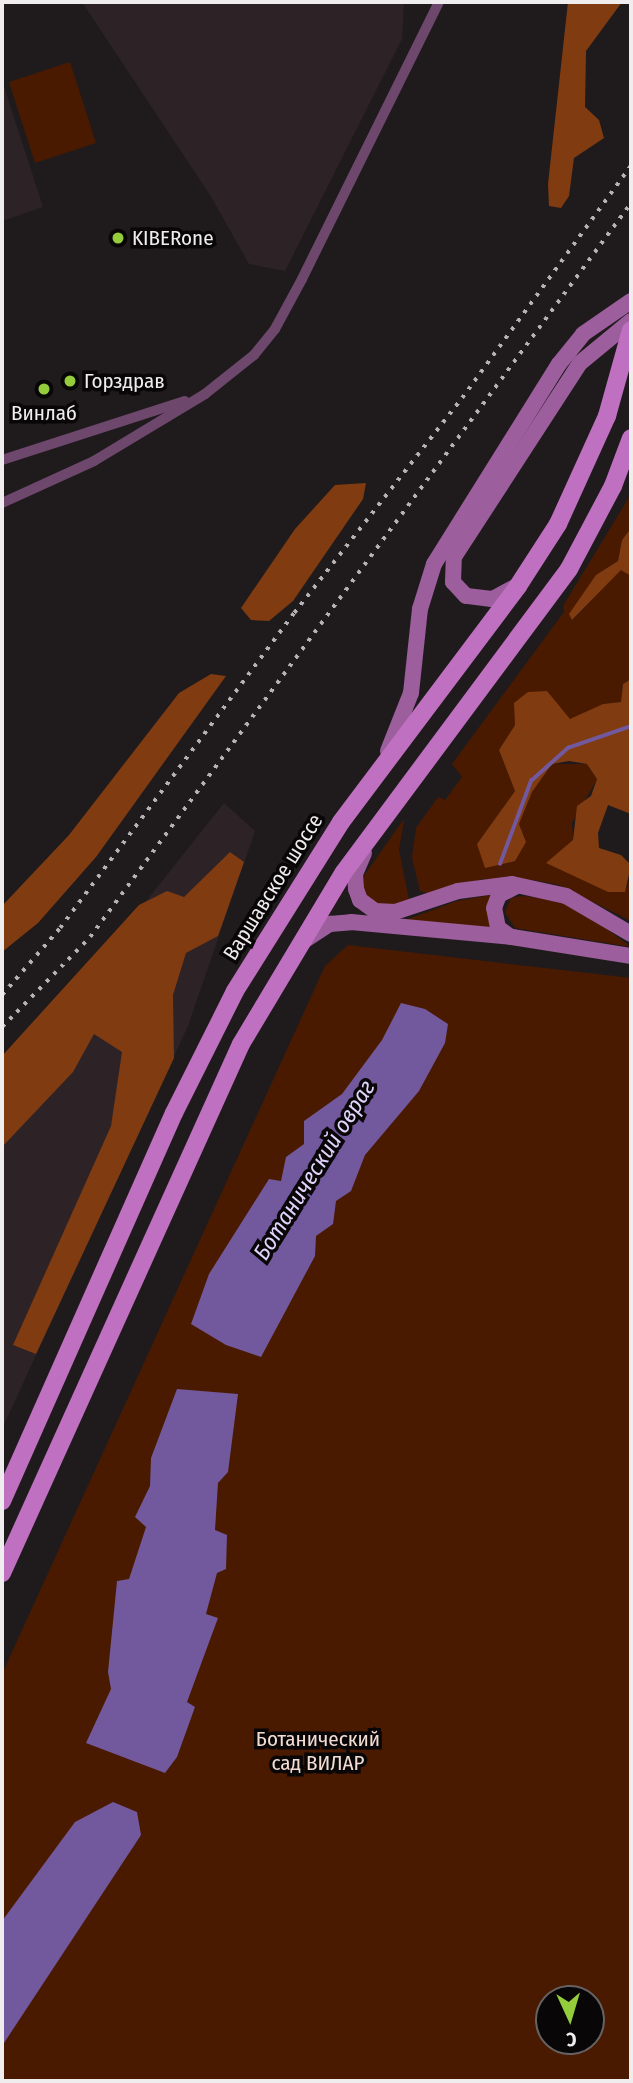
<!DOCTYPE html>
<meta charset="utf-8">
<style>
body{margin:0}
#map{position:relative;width:633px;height:2083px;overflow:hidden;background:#1f1b1d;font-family:"Fira Sans Condensed",sans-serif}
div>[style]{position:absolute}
.built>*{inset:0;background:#2d2226}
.green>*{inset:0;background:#4a1a00}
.forest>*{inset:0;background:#803b10}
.water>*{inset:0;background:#72589d}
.stream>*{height:3.5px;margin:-1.75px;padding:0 1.75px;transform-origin:1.75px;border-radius:1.75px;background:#72589d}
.street>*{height:10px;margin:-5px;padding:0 5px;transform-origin:5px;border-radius:5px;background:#6e476d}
.secondary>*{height:16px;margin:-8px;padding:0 8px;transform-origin:8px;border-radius:8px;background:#9c5e9c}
.primary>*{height:18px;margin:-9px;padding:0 9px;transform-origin:9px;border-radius:9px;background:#c070c0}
.rail>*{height:3.5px;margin-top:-1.75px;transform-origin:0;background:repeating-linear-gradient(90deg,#b6b3b4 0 3.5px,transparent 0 10.5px)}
.dots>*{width:19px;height:19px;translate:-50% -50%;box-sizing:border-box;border:4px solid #080607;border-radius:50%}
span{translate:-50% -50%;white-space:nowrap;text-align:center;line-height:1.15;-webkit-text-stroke:7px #080607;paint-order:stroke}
.poi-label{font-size:21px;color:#f0edee}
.left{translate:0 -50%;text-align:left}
.street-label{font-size:21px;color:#f0edee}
.park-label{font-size:21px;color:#f3ddd3}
.water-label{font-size:23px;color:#e2d5fd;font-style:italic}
.frame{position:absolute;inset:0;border:4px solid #f0edee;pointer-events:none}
.north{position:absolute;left:535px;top:1985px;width:70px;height:70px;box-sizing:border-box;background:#080607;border:2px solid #656263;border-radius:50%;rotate:176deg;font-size:19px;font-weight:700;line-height:28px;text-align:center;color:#f0edee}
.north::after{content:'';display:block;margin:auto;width:24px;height:32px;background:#95cc3b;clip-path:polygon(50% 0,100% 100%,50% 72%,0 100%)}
</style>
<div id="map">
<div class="built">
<div style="clip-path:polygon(82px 2px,404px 2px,402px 39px,285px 271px,249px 264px,210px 195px)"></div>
<div style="clip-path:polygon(2px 80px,43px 207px,2px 221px)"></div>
<div style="clip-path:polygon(224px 803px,255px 831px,188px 1026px,2px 1429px,2px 1064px,67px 1001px)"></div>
</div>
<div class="green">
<div style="clip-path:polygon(70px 62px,96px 143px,35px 163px,9px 82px)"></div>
<div style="clip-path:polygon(631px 494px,631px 528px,622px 540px,618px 561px,596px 575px,573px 620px,621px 569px,631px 576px,631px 679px,623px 684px,621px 702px,603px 704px,570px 720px,515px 725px,499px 750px,515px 791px,477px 844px,526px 842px,519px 824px,532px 792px,552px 764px,587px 764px,597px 779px,572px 823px,573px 840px,547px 863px,608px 892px,625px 891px,631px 875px,631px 921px,559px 885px,533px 880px,482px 879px,430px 894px,420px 891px,412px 858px,416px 828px,438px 797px,445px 800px,462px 777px,452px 764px,564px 612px,563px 606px)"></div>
<div style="clip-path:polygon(404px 819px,399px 850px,409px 900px,394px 906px,376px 904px,363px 894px,363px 877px)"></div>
<div style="clip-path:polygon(496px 894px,494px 928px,403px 921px,457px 901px)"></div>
<div style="clip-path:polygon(521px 896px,553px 899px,581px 910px,631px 947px,515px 928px,505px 912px,511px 898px)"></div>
<div style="clip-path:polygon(evenodd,348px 945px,631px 978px,631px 2081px,2px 2081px,2px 1674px,325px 966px,348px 945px,549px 1999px,591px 1999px,591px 2041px,549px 2041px,549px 1999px)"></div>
</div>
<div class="forest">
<div style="clip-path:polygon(568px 2px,622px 2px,586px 51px,585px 107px,599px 120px,604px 138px,574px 158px,569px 196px,561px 208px,549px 206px,548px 184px)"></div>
<div style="clip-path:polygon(366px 483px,363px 499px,293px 601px,269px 621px,251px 620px,241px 608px,295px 529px,335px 485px)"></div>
<div style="clip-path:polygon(631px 528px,631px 576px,621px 570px,572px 620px,569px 614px,596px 575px,618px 561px,622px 540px)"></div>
<div style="clip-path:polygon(211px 674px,226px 676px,96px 857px,38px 923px,2px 952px,2px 906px,69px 835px,179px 693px)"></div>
<div style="clip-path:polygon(631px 679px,631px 814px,608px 805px,598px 833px,599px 848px,621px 855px,631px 865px,625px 892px,608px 892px,546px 863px,573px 840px,577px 806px,591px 796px,597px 779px,587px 764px,569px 761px,552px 764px,532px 792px,519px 824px,526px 842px,515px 861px,485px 868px,477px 844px,515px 791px,499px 750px,515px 725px,514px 703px,528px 692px,547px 691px,570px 719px,603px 704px,621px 702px,623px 684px)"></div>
<div style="clip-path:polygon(230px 852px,244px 862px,218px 936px,186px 953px,173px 995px,174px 1058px,36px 1354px,13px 1345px,111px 1126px,122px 1052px,94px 1034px,73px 1072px,2px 1147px,2px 1056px,139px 905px,167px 891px,184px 897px)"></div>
</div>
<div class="water">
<div style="clip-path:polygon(401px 1003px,425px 1009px,448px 1024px,445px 1043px,419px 1091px,365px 1155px,351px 1191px,336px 1201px,333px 1224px,316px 1236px,315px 1256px,261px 1357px,226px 1345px,191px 1324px,209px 1274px,269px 1179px,281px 1181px,286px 1157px,304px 1144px,304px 1121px,342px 1094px,382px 1040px)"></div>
<div style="clip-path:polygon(177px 1389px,238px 1394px,228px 1472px,218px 1483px,215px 1530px,227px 1535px,226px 1569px,217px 1573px,206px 1614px,218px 1618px,187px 1702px,195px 1707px,177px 1757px,165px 1773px,86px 1743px,111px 1689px,108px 1672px,117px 1581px,129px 1579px,146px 1527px,135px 1517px,150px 1486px,151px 1458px)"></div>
<div style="clip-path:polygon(113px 1802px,137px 1812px,141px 1835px,2px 2046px,2px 1921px,75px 1822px)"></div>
</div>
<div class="stream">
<div style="left:500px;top:864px;width:89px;rotate:-69.5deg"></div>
<div style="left:531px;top:781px;width:50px;rotate:-41.7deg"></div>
<div style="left:568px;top:748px;width:67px;rotate:-19.2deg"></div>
</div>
<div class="street">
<div style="left:2px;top:460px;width:192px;rotate:-17.9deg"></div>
<div style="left:2px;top:503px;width:101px;rotate:-24.5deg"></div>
<div style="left:94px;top:461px;width:130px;rotate:-31.1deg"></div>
<div style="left:205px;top:394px;width:63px;rotate:-38.5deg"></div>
<div style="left:254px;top:355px;width:33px;rotate:-51deg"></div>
<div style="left:275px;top:329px;width:57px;rotate:-61.6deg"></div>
<div style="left:302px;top:279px;width:309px;rotate:-63.7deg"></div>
</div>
<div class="secondary">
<div style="left:515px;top:587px;width:26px;rotate:152deg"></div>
<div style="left:492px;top:599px;width:26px;rotate:-173deg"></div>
<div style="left:466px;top:596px;width:19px;rotate:-133deg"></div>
<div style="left:453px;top:582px;width:25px;rotate:-88deg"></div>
<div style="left:454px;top:557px;width:231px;rotate:-57deg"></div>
<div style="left:580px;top:363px;width:66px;rotate:-39.5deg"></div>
<div style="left:388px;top:751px;width:62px;rotate:-68.4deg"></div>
<div style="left:411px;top:693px;width:84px;rotate:-83.9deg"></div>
<div style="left:420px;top:609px;width:47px;rotate:-72.7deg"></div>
<div style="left:434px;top:564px;width:236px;rotate:-58deg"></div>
<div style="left:559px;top:364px;width:38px;rotate:-51deg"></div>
<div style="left:583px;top:334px;width:58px;rotate:-34.5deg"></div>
<div style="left:364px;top:853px;width:23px;rotate:113deg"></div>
<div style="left:355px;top:874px;width:15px;rotate:86deg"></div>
<div style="left:356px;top:889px;width:12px;rotate:70deg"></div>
<div style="left:360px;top:900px;width:19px;rotate:36deg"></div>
<div style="left:375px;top:911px;width:20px;rotate:3deg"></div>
<div style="left:395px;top:912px;width:66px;rotate:-18.4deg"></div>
<div style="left:458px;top:891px;width:54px;rotate:-7.4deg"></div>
<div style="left:512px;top:884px;width:55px;rotate:12.5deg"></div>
<div style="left:566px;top:896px;width:75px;rotate:30.3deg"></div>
<div style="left:511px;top:937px;width:16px;rotate:-145deg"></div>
<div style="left:498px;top:928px;width:20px;rotate:-101deg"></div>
<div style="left:494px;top:908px;width:14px;rotate:-69deg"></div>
<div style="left:499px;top:895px;width:18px;rotate:-27deg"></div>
<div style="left:305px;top:940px;width:30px;rotate:-33deg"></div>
<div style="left:330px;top:924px;width:21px;rotate:-5deg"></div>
<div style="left:351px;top:922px;width:162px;rotate:5.3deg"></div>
<div style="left:512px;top:937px;width:121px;rotate:9.1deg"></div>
</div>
<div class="primary">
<div style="left:2px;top:1501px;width:424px;rotate:-66.1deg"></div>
<div style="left:174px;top:1113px;width:136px;rotate:-63.4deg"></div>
<div style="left:235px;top:991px;width:199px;rotate:-57.9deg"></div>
<div style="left:341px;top:822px;width:295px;rotate:-53.1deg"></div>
<div style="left:518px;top:586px;width:74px;rotate:-57.2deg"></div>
<div style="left:558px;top:524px;width:119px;rotate:-65.6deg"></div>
<div style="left:607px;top:416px;width:89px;rotate:-74.4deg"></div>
<div style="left:2px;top:1573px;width:580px;rotate:-65.69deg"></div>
<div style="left:241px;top:1044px;width:200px;rotate:-59.1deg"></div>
<div style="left:344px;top:872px;width:377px;rotate:-53.4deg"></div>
<div style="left:569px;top:569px;width:94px;rotate:-62.1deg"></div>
<div style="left:613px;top:486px;width:51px;rotate:-69.4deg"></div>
</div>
<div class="rail">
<div style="left:2px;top:995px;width:89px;rotate:-49.1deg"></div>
<div style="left:60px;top:928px;width:392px;rotate:-53.4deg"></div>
<div style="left:294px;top:613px;width:273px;rotate:-52deg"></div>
<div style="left:462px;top:398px;width:288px;rotate:-54deg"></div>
<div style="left:2px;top:1027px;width:126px;rotate:-45.6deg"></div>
<div style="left:90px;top:937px;width:912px;rotate:-53.61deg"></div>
</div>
<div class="dots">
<div style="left:118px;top:238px;background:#95cc3b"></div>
<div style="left:70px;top:381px;background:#95cc3b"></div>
<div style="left:44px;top:389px;background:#95cc3b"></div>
</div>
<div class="poi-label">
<span class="left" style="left:132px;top:238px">KIBERone</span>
<span class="left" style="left:84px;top:381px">Горздрав</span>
<span style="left:44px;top:413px">Винлаб</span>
</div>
<div class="street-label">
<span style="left:273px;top:887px;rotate:-58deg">Варшавское шоссе</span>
</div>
<div class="park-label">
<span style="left:318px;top:1751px">Ботанический<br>сад ВИЛАР</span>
</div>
<div class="water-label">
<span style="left:314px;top:1170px;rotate:-58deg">Ботанический овраг</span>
</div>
<div class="frame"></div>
<div class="north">С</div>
</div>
